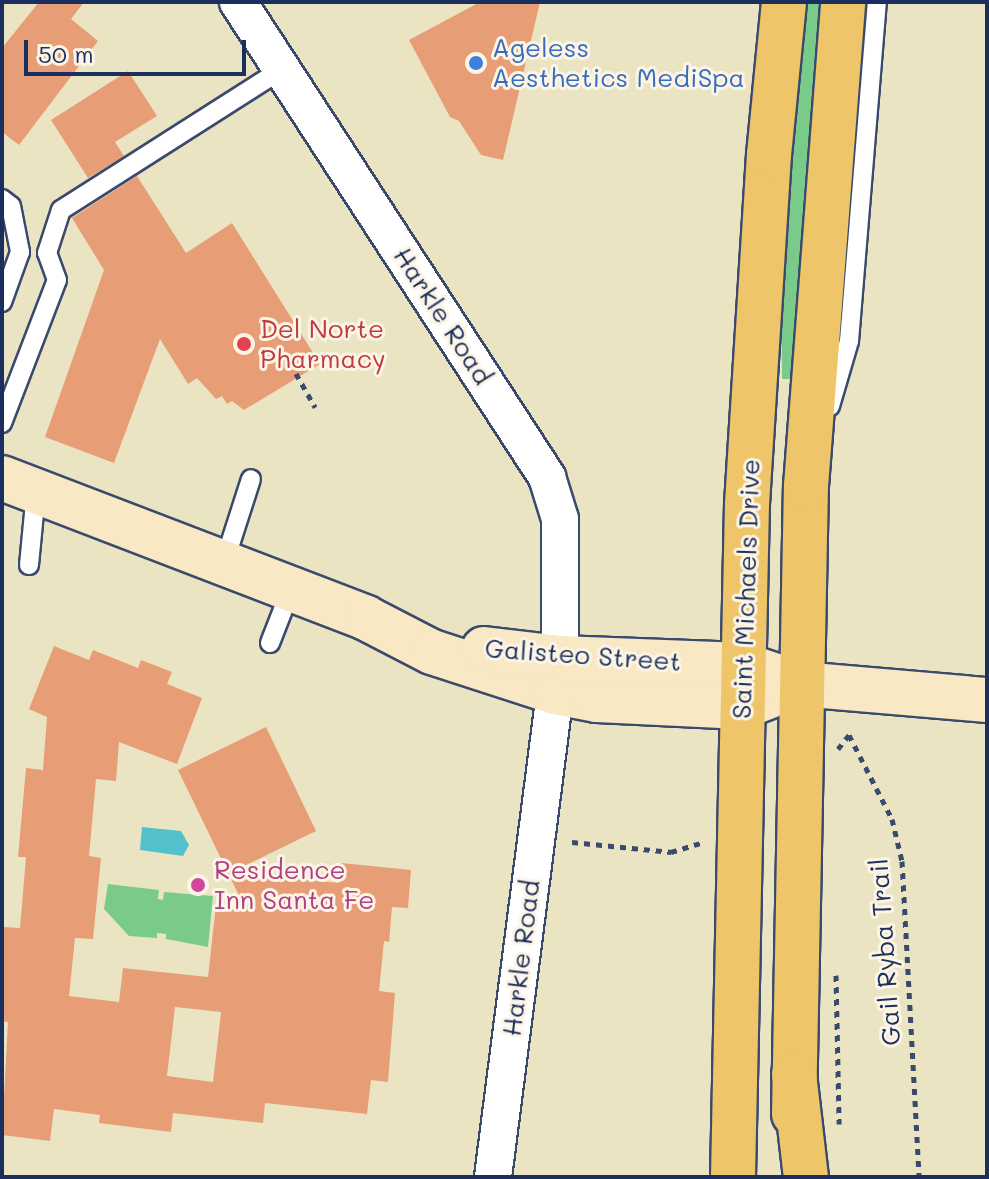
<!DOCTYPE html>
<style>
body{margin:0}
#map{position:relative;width:989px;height:1179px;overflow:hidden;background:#ebe4c3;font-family:Mali,sans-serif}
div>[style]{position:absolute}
.green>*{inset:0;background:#7aca8a}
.water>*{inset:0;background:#53c1cb}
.building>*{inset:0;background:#e79d76}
.path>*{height:5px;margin-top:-2.5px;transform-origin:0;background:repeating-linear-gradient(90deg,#3a4a6d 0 6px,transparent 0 12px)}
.roads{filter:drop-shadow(2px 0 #3a4a6d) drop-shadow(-2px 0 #3a4a6d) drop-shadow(0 2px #3a4a6d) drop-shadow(0 -2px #3a4a6d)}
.lane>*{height:18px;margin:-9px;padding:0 9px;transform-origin:9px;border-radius:9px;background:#fff}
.street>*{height:36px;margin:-18px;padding:0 18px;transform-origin:18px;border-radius:18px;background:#fff}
.secondary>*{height:44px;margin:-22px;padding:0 22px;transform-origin:22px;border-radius:22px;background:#f8e8c3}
.primary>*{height:44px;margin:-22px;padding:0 22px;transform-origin:22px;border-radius:22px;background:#eec569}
.highway>*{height:44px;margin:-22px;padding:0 22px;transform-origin:22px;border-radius:22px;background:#eec569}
.dots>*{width:22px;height:22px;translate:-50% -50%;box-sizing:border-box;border:4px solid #fcf5e5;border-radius:50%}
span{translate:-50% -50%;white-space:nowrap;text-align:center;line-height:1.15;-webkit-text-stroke:6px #fcf5e5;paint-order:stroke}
.shop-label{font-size:26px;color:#366cbe}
.left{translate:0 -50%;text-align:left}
.street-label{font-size:26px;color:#1b2f5e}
.health-label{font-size:26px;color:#be3a42}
.hotel-label{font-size:26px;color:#b23c85}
.frame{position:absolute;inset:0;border:4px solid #1b2f5e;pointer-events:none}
.scale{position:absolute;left:24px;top:40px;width:222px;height:36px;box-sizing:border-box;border:4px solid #1b2f5e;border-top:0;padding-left:10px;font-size:24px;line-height:28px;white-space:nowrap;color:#1b2f5e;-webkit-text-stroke:6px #fcf5e5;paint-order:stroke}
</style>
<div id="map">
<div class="green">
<div style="clip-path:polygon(804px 2px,821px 2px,792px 379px,782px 379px,781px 257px)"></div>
<div style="clip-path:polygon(108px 884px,159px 890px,158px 899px,163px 900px,164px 892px,213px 896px,208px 947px,166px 939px,166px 934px,157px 933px,157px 938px,129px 936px,104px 909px)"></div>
</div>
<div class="water">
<div style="clip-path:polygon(142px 827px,181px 831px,189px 845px,183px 856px,140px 850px)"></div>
</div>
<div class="building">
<div style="clip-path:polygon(39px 2px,84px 2px,71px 19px,98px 41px,19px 145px,2px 132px,2px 48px)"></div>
<div style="clip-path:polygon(480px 2px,540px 2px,503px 160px,481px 155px,459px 121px,450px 117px,409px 40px)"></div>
<div style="clip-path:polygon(128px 71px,157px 116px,115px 142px,124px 156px,88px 178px,51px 120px)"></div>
<div style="clip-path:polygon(137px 176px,186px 253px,232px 223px,320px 364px,244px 410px,232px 401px,227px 404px,222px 396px,216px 399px,197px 378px,188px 384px,160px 339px,114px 463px,45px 437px,104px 270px,72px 218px)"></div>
<div style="clip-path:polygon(evenodd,54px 646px,89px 660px,93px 650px,138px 668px,141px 660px,172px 672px,167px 684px,202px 698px,177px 764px,119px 742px,116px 781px,96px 779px,89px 856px,101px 858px,93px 939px,75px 938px,69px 996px,119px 1002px,123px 968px,208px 977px,216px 905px,245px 908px,178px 770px,266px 727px,316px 831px,232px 872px,339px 883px,341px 863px,411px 870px,408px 908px,392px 907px,389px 942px,384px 941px,379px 991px,395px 993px,388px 1082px,371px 1080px,367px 1114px,265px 1103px,263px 1123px,173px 1113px,171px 1132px,99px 1123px,100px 1115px,54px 1109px,50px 1141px,2px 1135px,8px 1022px,2px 1021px,4px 927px,20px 928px,26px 857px,18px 857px,26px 768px,43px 770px,47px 717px,29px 709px,54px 646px,175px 1007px,221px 1012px,213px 1082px,167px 1076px,175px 1007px)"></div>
</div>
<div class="path">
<div style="left:290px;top:363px;width:51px;rotate:60.4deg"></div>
<div style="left:838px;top:749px;width:18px;rotate:-52deg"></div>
<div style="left:849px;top:735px;width:94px;rotate:62.9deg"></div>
<div style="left:892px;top:819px;width:43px;rotate:76.6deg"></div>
<div style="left:902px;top:861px;width:316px;rotate:86.9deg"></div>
<div style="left:572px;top:842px;width:100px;rotate:5.8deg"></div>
<div style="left:671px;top:852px;width:34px;rotate:-17deg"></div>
<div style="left:836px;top:975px;width:149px;rotate:88.8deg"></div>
</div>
<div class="roads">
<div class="lane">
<div style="left:2px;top:199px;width:11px;rotate:38deg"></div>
<div style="left:11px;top:206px;width:47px;rotate:78.9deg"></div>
<div style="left:20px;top:252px;width:53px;rotate:109.8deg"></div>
<div style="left:830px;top:406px;width:68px;rotate:-73.7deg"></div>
<div style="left:849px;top:341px;width:340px;rotate:-85.3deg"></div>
<div style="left:2px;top:423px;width:153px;rotate:-69deg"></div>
<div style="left:57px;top:280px;width:29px;rotate:-110deg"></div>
<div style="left:47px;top:253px;width:45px;rotate:-72deg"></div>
<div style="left:61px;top:210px;width:262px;rotate:-32.5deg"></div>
<div style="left:224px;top:563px;width:88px;rotate:-72.2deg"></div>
<div style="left:29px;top:565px;width:73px;rotate:-84.5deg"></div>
<div style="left:270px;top:643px;width:58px;rotate:-68.7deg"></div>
</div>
<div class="street">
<div style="left:238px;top:2px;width:567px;rotate:56.95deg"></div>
<div style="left:547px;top:477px;width:44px;rotate:72.8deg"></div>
<div style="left:560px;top:519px;width:139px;rotate:90deg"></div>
<div style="left:493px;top:1177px;width:489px;rotate:-82.7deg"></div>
</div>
<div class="secondary">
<div style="left:2px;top:478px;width:390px;rotate:21deg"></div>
<div style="left:366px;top:618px;width:74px;rotate:27.3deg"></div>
<div style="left:432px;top:652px;width:129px;rotate:18deg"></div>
<div style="left:555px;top:692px;width:43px;rotate:10.8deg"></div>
<div style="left:597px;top:700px;width:145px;rotate:2.8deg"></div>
<div style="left:742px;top:707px;width:62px;rotate:-21.6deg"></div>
<div style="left:484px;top:649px;width:77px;rotate:6.8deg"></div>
<div style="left:560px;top:658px;width:183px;rotate:2.2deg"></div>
<div style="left:743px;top:665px;width:60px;rotate:18.4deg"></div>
<div style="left:800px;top:684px;width:188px;rotate:4.9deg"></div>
</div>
<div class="primary">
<div style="left:794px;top:1114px;width:628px;rotate:-88.91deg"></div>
<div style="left:806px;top:486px;width:485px;rotate:-85.6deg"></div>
<div style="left:733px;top:1177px;width:673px;rotate:-88.81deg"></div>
<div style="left:747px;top:504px;width:350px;rotate:-86.4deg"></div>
<div style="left:769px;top:155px;width:154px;rotate:-84.4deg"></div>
</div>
<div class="highway">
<div style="left:794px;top:1074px;width:104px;rotate:83.4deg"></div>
</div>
</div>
<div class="dots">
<div style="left:476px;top:63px;background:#3f7fe0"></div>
<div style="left:244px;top:344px;background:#e0444e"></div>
<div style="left:198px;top:885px;background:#d1479c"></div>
</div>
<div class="shop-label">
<span class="left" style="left:492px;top:63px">Ageless<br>Aesthetics MediSpa</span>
</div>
<div class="street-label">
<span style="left:443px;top:316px;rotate:57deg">Harkle Road</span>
<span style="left:746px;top:589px;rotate:-88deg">Saint Michaels Drive</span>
<span style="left:583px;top:655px;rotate:4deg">Galisteo Street</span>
<span style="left:885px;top:952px;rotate:-94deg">Gail Ryba Trail</span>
<span style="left:521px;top:958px;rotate:-83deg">Harkle Road</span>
</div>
<div class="health-label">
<span class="left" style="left:260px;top:344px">Del Norte<br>Pharmacy</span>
</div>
<div class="hotel-label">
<span class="left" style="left:214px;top:885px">Residence<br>Inn Santa Fe</span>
</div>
<div class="frame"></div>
<div class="scale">50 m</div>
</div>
